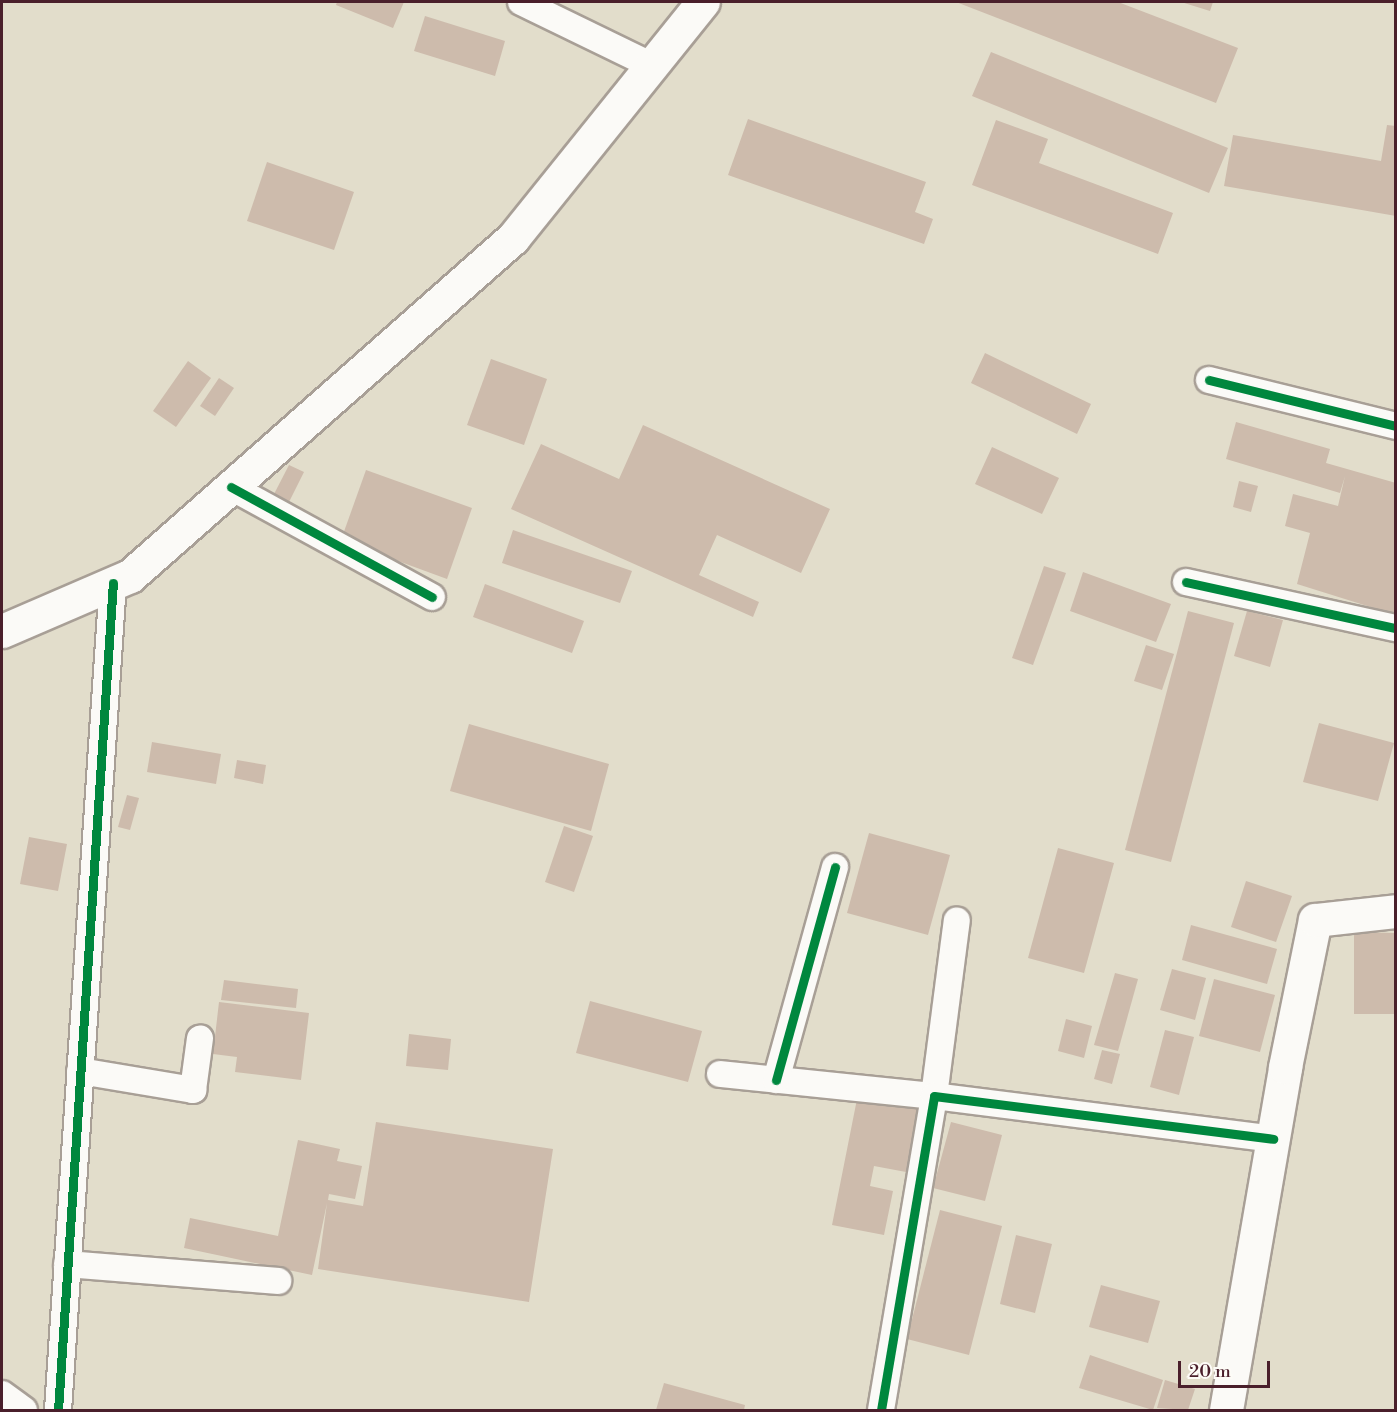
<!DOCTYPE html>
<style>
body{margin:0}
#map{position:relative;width:1397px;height:1412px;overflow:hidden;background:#e2ddcb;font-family:"Libre Bodoni",serif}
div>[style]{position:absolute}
.building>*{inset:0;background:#cdbbac}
.roads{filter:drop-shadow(2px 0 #a89f96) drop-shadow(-2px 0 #a89f96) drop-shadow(0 2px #a89f96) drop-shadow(0 -2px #a89f96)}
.minor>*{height:26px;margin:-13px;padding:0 13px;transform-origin:13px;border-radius:13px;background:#fbfaf7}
.tertiary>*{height:33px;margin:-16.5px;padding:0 16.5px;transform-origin:16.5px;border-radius:16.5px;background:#fbfaf7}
.secondary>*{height:33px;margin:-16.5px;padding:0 16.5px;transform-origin:16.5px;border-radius:16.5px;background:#fbfaf7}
.cycleway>*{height:9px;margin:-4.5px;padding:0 4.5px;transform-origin:4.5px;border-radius:4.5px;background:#00873e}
span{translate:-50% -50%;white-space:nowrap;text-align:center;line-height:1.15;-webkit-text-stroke:4.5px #fdfcf7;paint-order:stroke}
.frame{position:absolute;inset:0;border:3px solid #4a1f2b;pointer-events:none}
.scale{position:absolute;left:1178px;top:1361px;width:92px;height:27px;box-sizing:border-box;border:3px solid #4a1f2b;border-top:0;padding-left:8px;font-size:18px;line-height:21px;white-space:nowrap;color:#4a1f2b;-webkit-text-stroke:4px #fdfcf7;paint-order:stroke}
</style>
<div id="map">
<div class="building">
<div style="clip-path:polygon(337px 2px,404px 2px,393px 28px,336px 5px)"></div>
<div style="clip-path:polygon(956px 2px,1118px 2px,1238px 48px,1216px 103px)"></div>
<div style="clip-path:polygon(1181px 2px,1213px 2px,1210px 11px)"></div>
<div style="clip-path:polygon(425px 16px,505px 41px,495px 76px,414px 51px)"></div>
<div style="clip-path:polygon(991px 52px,1228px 148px,1209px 193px,972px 96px)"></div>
<div style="clip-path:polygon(748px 119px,926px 182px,915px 212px,933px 219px,924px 244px,728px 175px)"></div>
<div style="clip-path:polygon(996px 120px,1048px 139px,1039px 163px,1173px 213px,1158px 254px,972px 185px)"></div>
<div style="clip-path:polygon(1387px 125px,1396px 126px,1396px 216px,1224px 186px,1233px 135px,1381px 161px)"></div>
<div style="clip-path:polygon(267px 162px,354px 192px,334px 250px,247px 221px)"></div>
<div style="clip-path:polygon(985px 353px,1091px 404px,1077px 434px,971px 383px)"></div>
<div style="clip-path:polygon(491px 359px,547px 379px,524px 445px,467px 425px)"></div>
<div style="clip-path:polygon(188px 361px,211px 378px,176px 427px,153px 411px)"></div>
<div style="clip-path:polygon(219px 378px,234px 388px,215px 416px,200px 406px)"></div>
<div style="clip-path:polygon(1236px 422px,1330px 449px,1326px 463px,1396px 483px,1396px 615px,1297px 584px,1310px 533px,1285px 526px,1293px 494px,1338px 506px,1345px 476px,1340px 493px,1226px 459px)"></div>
<div style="clip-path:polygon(643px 425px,830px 509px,801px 573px,717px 535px,699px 575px,759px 602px,753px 617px,511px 509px,541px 444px,619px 479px)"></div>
<div style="clip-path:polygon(992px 447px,1059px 478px,1042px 514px,975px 484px)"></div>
<div style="clip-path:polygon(289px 465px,304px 472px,288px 504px,273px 496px)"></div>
<div style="clip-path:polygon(366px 470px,472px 508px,447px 579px,341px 540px)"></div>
<div style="clip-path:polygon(1239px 481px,1258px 486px,1251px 512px,1233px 507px)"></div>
<div style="clip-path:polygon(513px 530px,632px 571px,620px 603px,502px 563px)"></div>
<div style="clip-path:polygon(1044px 566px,1066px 573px,1033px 665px,1012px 658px)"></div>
<div style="clip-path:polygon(1083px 572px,1171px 604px,1156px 642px,1070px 611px)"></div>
<div style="clip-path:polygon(485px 584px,584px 621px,572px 653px,473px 617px)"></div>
<div style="clip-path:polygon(1188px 611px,1234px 623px,1171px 862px,1125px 850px)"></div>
<div style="clip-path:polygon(1247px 611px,1283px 620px,1270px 667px,1234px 656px)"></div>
<div style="clip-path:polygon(1146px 645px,1174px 654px,1162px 690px,1134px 681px)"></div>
<div style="clip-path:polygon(1319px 723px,1394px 743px,1378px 801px,1303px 782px)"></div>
<div style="clip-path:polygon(469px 724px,609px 764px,591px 831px,450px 791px)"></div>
<div style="clip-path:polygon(152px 742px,221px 754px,216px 784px,147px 772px)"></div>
<div style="clip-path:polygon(237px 760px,266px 765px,263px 784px,234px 778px)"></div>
<div style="clip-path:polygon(127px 795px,139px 798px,130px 830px,118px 827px)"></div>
<div style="clip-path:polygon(564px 826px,593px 836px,574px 892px,545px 882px)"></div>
<div style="clip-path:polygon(869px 833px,950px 855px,928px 935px,847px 913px)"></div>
<div style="clip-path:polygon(29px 837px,67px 844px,58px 891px,20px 884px)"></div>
<div style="clip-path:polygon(1058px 848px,1114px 863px,1084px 973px,1028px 958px)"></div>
<div style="clip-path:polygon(1246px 881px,1292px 896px,1276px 942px,1231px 927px)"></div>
<div style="clip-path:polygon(1191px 925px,1277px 949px,1267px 984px,1182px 960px)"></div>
<div style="clip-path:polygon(1354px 932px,1396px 933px,1396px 1014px,1354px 1014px)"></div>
<div style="clip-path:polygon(1172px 969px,1206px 978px,1195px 1020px,1160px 1010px)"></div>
<div style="clip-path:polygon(1115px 973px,1138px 979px,1118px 1051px,1094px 1045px)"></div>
<div style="clip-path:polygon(1214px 979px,1275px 995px,1260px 1052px,1199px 1036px)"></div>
<div style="clip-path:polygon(224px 980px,298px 989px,296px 1008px,221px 1000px)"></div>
<div style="clip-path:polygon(590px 1001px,702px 1031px,688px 1082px,576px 1053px)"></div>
<div style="clip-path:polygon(219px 1002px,309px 1013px,301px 1080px,235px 1072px,237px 1057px,213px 1054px)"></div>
<div style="clip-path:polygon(1066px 1019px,1092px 1026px,1084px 1058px,1058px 1051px)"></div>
<div style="clip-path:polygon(1165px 1030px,1194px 1037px,1179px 1095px,1150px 1087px)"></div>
<div style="clip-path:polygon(409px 1034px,451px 1039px,448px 1070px,406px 1066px)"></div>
<div style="clip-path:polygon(1102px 1050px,1120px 1054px,1112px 1084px,1094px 1079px)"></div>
<div style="clip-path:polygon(858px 1094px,919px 1106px,906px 1172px,874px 1166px,870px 1186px,893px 1191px,884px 1235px,832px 1225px)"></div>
<div style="clip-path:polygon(376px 1122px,553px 1149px,529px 1302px,318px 1269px,327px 1203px,312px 1275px,184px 1248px,190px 1218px,278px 1236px,298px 1140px,340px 1149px,337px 1161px,362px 1166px,355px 1199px,329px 1194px,328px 1200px,363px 1206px)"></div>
<div style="clip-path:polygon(951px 1122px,1002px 1135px,985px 1201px,933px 1188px)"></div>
<div style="clip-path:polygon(940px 1210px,1002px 1226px,969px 1355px,907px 1339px)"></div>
<div style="clip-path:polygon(1016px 1235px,1052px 1244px,1035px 1313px,1000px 1304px)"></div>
<div style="clip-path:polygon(1101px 1285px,1160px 1301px,1148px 1343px,1089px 1327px)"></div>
<div style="clip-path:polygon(1090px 1355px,1163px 1380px,1153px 1410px,1079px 1388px)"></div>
<div style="clip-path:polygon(1165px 1380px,1195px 1389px,1188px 1410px,1157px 1408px)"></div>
<div style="clip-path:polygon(664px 1383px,745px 1405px,744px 1410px,656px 1410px)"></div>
</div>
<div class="roads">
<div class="minor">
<div style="left:521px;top:2px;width:144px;rotate:25.9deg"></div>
<div style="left:1209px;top:380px;width:193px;rotate:13.8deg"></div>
<div style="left:231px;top:487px;width:229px;rotate:28.7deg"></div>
<div style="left:1186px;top:582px;width:215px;rotate:12.4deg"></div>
<div style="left:80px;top:1071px;width:115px;rotate:9.5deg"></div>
<div style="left:193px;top:1090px;width:52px;rotate:-82.3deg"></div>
<div style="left:720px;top:1074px;width:215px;rotate:5.9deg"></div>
<div style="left:934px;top:1096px;width:177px;rotate:-82.6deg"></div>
<div style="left:776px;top:1080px;width:221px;rotate:-74.5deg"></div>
<div style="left:67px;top:1264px;width:212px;rotate:4.6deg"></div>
<div style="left:2px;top:1394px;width:27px;rotate:36deg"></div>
<div style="left:58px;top:1410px;width:829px;rotate:-86.2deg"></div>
<div style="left:881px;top:1410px;width:318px;rotate:-80.4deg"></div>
<div style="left:934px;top:1096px;width:342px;rotate:7.2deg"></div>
</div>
<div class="tertiary">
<div style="left:1226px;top:1410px;width:348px;rotate:-80.2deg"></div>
<div style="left:1285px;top:1067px;width:150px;rotate:-78.5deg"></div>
<div style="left:1315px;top:920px;width:81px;rotate:-6.3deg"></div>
</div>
<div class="secondary">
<div style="left:2px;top:631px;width:139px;rotate:-23.3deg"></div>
<div style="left:130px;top:576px;width:511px;rotate:-41.43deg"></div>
<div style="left:513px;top:238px;width:303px;rotate:-51.2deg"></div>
</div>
</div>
<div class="cycleway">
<div style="left:1209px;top:380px;width:193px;rotate:13.8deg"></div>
<div style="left:231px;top:487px;width:229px;rotate:28.7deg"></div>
<div style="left:1186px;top:582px;width:215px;rotate:12.4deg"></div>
<div style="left:776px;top:1080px;width:221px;rotate:-74.5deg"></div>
<div style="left:58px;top:1410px;width:829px;rotate:-86.2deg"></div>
<div style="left:881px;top:1410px;width:318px;rotate:-80.4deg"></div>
<div style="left:934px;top:1096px;width:342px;rotate:7.2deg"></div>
</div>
<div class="frame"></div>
<div class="scale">20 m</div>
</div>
